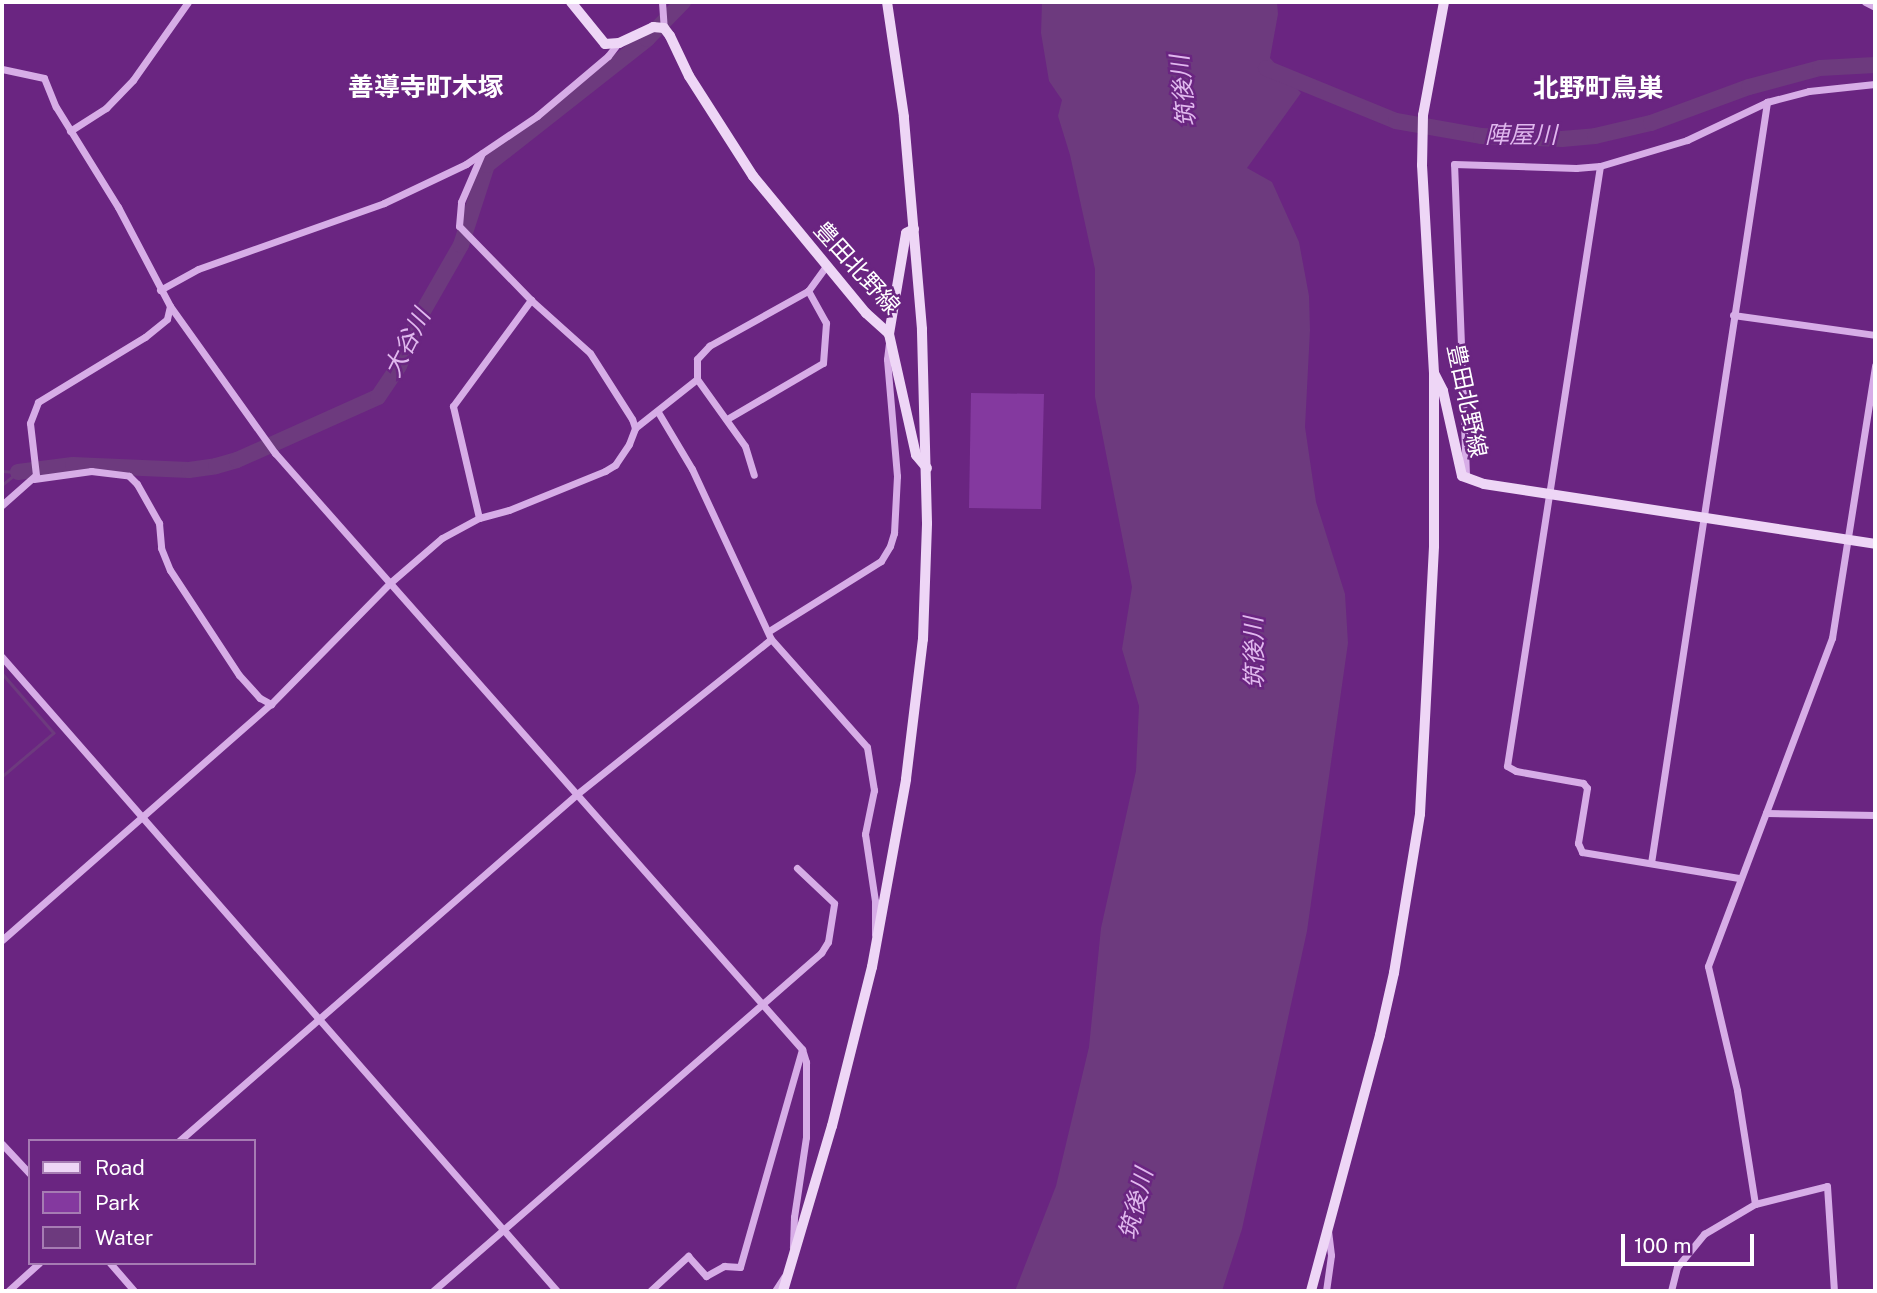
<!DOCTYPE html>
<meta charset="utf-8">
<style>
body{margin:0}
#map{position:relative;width:1877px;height:1293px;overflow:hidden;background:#6a2581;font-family:"Public Sans","Noto Sans JP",sans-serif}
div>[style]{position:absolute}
.green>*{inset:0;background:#84399f}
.water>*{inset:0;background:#6d3a7e}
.stream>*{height:2.5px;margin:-1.25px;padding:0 1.25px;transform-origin:1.25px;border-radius:1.25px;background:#6d3a7e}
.river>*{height:16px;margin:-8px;padding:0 8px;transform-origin:8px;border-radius:8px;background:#6d3a7e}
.street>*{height:7px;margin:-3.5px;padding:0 3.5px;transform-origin:3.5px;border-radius:3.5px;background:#d7ade7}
.secondary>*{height:10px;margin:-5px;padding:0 5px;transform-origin:5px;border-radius:5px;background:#eed6f6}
span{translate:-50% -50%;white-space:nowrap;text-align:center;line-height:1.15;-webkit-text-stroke:5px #6a2581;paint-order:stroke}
.street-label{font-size:23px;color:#fff}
.water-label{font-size:24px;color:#e0b8ee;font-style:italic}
.quarter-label{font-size:26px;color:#fff;font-weight:700}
.frame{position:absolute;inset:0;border:4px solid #fff;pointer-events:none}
.legend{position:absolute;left:28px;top:1139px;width:228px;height:126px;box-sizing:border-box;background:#6a2581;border:2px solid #a67cb3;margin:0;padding:9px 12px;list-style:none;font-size:21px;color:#fff}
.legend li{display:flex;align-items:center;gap:14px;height:35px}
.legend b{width:35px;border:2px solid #a67cb3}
.scale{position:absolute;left:1621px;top:1234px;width:133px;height:32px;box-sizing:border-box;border:4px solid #fff;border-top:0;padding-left:9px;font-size:21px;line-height:24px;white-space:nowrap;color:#fff;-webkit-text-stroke:5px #6a2581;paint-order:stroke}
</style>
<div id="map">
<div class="green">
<div style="clip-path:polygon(971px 393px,1044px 394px,1041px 509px,969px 508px)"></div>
</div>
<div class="water">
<div style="clip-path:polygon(1042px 2px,1277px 2px,1278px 14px,1270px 58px,1301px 93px,1247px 168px,1272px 182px,1299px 242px,1309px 296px,1310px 330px,1305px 427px,1316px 502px,1345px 594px,1348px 643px,1307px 931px,1242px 1229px,1222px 1291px,1015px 1291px,1056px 1186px,1089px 1047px,1101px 928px,1136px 771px,1139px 706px,1122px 649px,1132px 587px,1095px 397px,1095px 269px,1070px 155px,1058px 116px,1062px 100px,1049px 81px,1041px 33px)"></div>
</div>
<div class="stream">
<div style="left:2px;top:471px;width:16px;rotate:4deg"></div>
<div style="left:2px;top:485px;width:21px;rotate:-39deg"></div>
<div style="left:2px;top:673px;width:79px;rotate:49.1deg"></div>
<div style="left:54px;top:733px;width:68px;rotate:139.8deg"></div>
</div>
<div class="river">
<div style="left:1266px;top:68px;width:140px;rotate:22.2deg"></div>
<div style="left:1396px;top:121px;width:86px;rotate:10deg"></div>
<div style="left:1481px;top:136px;width:81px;rotate:2.1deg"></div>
<div style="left:1562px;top:139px;width:33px;rotate:-5deg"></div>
<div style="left:1595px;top:136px;width:57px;rotate:-13.1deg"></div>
<div style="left:1651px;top:123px;width:104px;rotate:-20.2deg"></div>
<div style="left:1749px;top:87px;width:73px;rotate:-15deg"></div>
<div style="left:1820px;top:68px;width:55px;rotate:-3.1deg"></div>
<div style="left:18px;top:472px;width:55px;rotate:-7.3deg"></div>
<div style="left:73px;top:465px;width:116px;rotate:2.5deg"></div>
<div style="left:189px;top:470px;width:27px;rotate:-8deg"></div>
<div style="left:216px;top:466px;width:22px;rotate:-16deg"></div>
<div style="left:237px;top:460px;width:154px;rotate:-24.1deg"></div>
<div style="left:378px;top:397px;width:37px;rotate:-56deg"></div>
<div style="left:399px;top:366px;width:50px;rotate:-67.6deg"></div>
<div style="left:418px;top:320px;width:86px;rotate:-60.2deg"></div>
<div style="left:461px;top:245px;width:84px;rotate:-72deg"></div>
<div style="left:487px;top:165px;width:204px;rotate:-38.2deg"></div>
<div style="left:647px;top:39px;width:52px;rotate:-45.8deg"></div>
</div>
<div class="street">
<div style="left:662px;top:2px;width:26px;rotate:86deg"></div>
<div style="left:1865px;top:2px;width:11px;rotate:27deg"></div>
<div style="left:2px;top:69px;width:43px;rotate:12.1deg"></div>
<div style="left:44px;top:78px;width:31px;rotate:68deg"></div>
<div style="left:56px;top:107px;width:118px;rotate:58.2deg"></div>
<div style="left:118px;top:207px;width:112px;rotate:62.3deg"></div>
<div style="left:170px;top:306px;width:181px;rotate:54.5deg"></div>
<div style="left:275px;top:453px;width:796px;rotate:48.52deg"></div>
<div style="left:802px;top:1049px;width:14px;rotate:73deg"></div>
<div style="left:806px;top:1062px;width:75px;rotate:90deg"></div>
<div style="left:806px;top:1137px;width:81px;rotate:98.5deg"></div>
<div style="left:794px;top:1217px;width:30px;rotate:92deg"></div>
<div style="left:70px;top:131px;width:43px;rotate:-32.6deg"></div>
<div style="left:106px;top:108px;width:39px;rotate:-46deg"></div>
<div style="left:133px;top:80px;width:95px;rotate:-54.8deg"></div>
<div style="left:1600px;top:166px;width:607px;rotate:98.81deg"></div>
<div style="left:1507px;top:766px;width:10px;rotate:29deg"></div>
<div style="left:1516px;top:771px;width:68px;rotate:10.2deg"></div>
<div style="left:1583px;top:783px;width:6px;rotate:51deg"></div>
<div style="left:1587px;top:788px;width:56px;rotate:99.3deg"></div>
<div style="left:1578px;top:843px;width:10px;rotate:66deg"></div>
<div style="left:1582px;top:852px;width:159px;rotate:9.4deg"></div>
<div style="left:160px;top:290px;width:43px;rotate:-28.9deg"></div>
<div style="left:198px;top:269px;width:197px;rotate:-19.5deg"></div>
<div style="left:384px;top:203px;width:91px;rotate:-25.4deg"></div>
<div style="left:466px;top:164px;width:86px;rotate:-34.1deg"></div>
<div style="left:537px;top:116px;width:93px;rotate:-40.2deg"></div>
<div style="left:608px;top:56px;width:16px;rotate:-52deg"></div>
<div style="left:1733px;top:315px;width:143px;rotate:8deg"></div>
<div style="left:697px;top:379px;width:82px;rotate:54.4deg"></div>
<div style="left:745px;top:446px;width:30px;rotate:73deg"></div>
<div style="left:658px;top:412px;width:66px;rotate:59.2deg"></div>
<div style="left:692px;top:469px;width:187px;rotate:65.1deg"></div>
<div style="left:771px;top:639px;width:144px;rotate:48.4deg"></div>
<div style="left:867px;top:747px;width:44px;rotate:80.8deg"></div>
<div style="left:874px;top:790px;width:45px;rotate:101.6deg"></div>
<div style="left:865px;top:834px;width:68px;rotate:81.5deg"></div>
<div style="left:875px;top:901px;width:33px;rotate:90deg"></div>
<div style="left:727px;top:419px;width:111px;rotate:-30.3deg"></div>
<div style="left:823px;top:363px;width:40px;rotate:-85.7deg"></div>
<div style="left:826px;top:323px;width:37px;rotate:-119deg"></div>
<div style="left:635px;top:428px;width:79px;rotate:-38.3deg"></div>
<div style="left:697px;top:379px;width:20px;rotate:-90deg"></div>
<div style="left:697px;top:359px;width:18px;rotate:-47deg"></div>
<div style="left:709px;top:346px;width:113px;rotate:-29.1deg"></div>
<div style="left:808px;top:291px;width:31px;rotate:-54deg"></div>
<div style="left:1466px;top:475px;width:311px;rotate:-92.2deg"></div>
<div style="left:1454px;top:164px;width:122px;rotate:1.9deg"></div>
<div style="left:1576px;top:168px;width:24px;rotate:-5deg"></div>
<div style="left:1600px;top:166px;width:91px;rotate:-16.6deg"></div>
<div style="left:1687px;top:140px;width:89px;rotate:-25.4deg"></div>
<div style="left:1767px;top:102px;width:43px;rotate:-14.7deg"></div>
<div style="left:1809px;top:91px;width:66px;rotate:-6.1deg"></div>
<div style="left:34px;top:479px;width:58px;rotate:-8deg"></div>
<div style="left:91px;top:471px;width:38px;rotate:7deg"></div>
<div style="left:129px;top:476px;width:11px;rotate:45deg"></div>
<div style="left:137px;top:484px;width:45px;rotate:60.6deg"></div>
<div style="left:159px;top:523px;width:25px;rotate:85deg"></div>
<div style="left:161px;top:548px;width:24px;rotate:68deg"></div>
<div style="left:170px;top:570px;width:126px;rotate:56.7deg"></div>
<div style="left:239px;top:675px;width:31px;rotate:48deg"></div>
<div style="left:260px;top:698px;width:13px;rotate:29deg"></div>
<div style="left:2px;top:505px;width:45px;rotate:-41.4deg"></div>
<div style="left:36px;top:475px;width:52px;rotate:-96.6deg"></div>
<div style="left:30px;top:423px;width:22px;rotate:-69deg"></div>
<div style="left:38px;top:402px;width:125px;rotate:-31.3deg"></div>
<div style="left:145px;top:337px;width:28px;rotate:-39deg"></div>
<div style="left:167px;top:319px;width:13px;rotate:-77deg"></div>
<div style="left:479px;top:518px;width:115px;rotate:-103.1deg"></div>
<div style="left:453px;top:406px;width:132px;rotate:-53.7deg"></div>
<div style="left:769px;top:631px;width:132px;rotate:-32deg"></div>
<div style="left:881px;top:561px;width:17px;rotate:-59deg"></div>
<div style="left:890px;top:546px;width:14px;rotate:-73deg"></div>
<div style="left:894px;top:533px;width:57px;rotate:-87deg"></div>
<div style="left:897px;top:476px;width:117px;rotate:-94.9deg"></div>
<div style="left:887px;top:359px;width:17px;rotate:-83deg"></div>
<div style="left:2px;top:657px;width:843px;rotate:48.8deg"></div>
<div style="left:1766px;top:813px;width:109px;rotate:1.1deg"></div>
<div style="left:1651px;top:863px;width:770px;rotate:-81.33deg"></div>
<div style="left:2px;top:940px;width:358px;rotate:-41.3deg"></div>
<div style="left:271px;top:704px;width:171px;rotate:-45.5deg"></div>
<div style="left:391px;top:582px;width:67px;rotate:-40.8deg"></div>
<div style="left:442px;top:538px;width:42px;rotate:-28.4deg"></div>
<div style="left:479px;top:518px;width:31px;rotate:-15deg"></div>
<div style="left:509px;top:510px;width:104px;rotate:-22.1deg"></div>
<div style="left:605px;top:471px;width:12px;rotate:-31deg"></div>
<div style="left:615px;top:465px;width:25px;rotate:-56deg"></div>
<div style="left:629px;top:444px;width:17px;rotate:-69deg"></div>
<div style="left:635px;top:428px;width:9px;rotate:-108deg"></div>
<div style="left:632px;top:419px;width:78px;rotate:-122.5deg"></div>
<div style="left:590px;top:353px;width:79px;rotate:-138.1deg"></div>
<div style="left:531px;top:300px;width:103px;rotate:-134.2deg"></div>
<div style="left:459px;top:226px;width:24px;rotate:-85deg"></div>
<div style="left:461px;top:202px;width:53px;rotate:-66.8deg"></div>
<div style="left:179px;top:1141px;width:528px;rotate:-41.08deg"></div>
<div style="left:577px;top:794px;width:248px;rotate:-38.6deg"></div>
<div style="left:2px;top:1144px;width:41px;rotate:47deg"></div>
<div style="left:1755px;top:1204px;width:115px;rotate:-99deg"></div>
<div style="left:1737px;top:1090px;width:127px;rotate:-103.2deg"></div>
<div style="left:1708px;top:966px;width:351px;rotate:-69.3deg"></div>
<div style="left:1832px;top:638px;width:276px;rotate:-81deg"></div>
<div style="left:110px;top:1263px;width:37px;rotate:49deg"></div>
<div style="left:8px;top:1291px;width:42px;rotate:-42.1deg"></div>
<div style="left:433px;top:1291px;width:515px;rotate:-41.06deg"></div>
<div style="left:821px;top:953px;width:13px;rotate:-58deg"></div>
<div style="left:828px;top:942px;width:39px;rotate:-81deg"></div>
<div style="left:834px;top:903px;width:51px;rotate:-136.6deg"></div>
<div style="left:650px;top:1291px;width:52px;rotate:-42.6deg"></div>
<div style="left:688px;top:1256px;width:27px;rotate:48deg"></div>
<div style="left:706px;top:1276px;width:21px;rotate:-29deg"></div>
<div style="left:724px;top:1266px;width:16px;rotate:4deg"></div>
<div style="left:740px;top:1267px;width:226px;rotate:-74.1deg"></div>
<div style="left:775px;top:1291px;width:17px;rotate:-57deg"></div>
<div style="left:1326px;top:1291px;width:36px;rotate:-82deg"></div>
<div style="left:1331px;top:1255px;width:25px;rotate:-97deg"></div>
<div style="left:1671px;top:1291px;width:25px;rotate:-76deg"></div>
<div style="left:1677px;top:1267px;width:43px;rotate:-50.7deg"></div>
<div style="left:1704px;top:1234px;width:59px;rotate:-30.5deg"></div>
<div style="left:1755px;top:1204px;width:74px;rotate:-14deg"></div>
<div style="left:1827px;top:1186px;width:105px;rotate:86.2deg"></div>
</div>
<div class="secondary">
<div style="left:571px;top:2px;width:54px;rotate:51deg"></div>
<div style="left:605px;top:44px;width:14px;rotate:-4deg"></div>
<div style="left:619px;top:43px;width:38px;rotate:-25deg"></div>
<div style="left:653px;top:27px;width:11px;rotate:5deg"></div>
<div style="left:664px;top:28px;width:10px;rotate:53deg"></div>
<div style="left:670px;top:36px;width:44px;rotate:64.6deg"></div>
<div style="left:689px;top:76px;width:119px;rotate:57.4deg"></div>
<div style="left:753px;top:176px;width:178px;rotate:50.5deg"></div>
<div style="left:866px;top:313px;width:31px;rotate:42deg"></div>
<div style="left:889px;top:334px;width:124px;rotate:77.4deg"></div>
<div style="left:916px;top:455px;width:17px;rotate:50deg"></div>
<div style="left:1444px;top:2px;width:115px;rotate:100.5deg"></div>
<div style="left:1423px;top:115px;width:50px;rotate:91.1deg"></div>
<div style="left:1422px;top:165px;width:208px;rotate:86.7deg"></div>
<div style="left:1434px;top:373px;width:20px;rotate:63deg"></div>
<div style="left:1443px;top:391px;width:87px;rotate:77.4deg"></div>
<div style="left:1462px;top:476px;width:23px;rotate:20deg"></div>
<div style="left:1484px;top:484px;width:396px;rotate:8.7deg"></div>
<div style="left:889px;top:334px;width:102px;rotate:-80.4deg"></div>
<div style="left:906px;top:233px;width:9px;rotate:-27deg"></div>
<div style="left:783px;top:1291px;width:172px;rotate:-73.5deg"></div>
<div style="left:832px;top:1126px;width:164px;rotate:-75.9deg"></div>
<div style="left:872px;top:967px;width:191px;rotate:-79.7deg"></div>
<div style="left:906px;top:779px;width:141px;rotate:-83.1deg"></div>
<div style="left:923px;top:639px;width:116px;rotate:-88deg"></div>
<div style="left:927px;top:523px;width:194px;rotate:-91.5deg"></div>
<div style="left:922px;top:329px;width:213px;rotate:-94.9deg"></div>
<div style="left:904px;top:117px;width:116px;rotate:-98.4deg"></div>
<div style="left:1311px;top:1291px;width:265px;rotate:-74.9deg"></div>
<div style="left:1380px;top:1035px;width:64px;rotate:-77.3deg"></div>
<div style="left:1394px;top:973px;width:161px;rotate:-80.7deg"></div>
<div style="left:1420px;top:814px;width:268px;rotate:-87deg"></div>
<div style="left:1434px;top:546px;width:173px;rotate:-90deg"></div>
</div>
<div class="street-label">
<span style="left:857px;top:268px;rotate:48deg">豊田北野線</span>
<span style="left:1467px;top:401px;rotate:78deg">豊田北野線</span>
</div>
<div class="water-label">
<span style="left:1183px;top:91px;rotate:-96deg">筑後川</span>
<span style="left:1521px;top:135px">陣屋川</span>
<span style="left:407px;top:343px;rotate:-63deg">大谷川</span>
<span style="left:1254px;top:653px;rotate:-91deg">筑後川</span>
<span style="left:1136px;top:1204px;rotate:-76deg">筑後川</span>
</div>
<div class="quarter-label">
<span style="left:426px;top:87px">善導寺町木塚</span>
<span style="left:1598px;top:88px">北野町鳥巣</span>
</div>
<div class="frame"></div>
<ul class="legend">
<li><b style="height:9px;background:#eed6f6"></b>Road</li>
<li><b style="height:19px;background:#84399f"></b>Park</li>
<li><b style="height:19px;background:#6d3a7e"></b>Water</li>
</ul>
<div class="scale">100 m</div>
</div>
